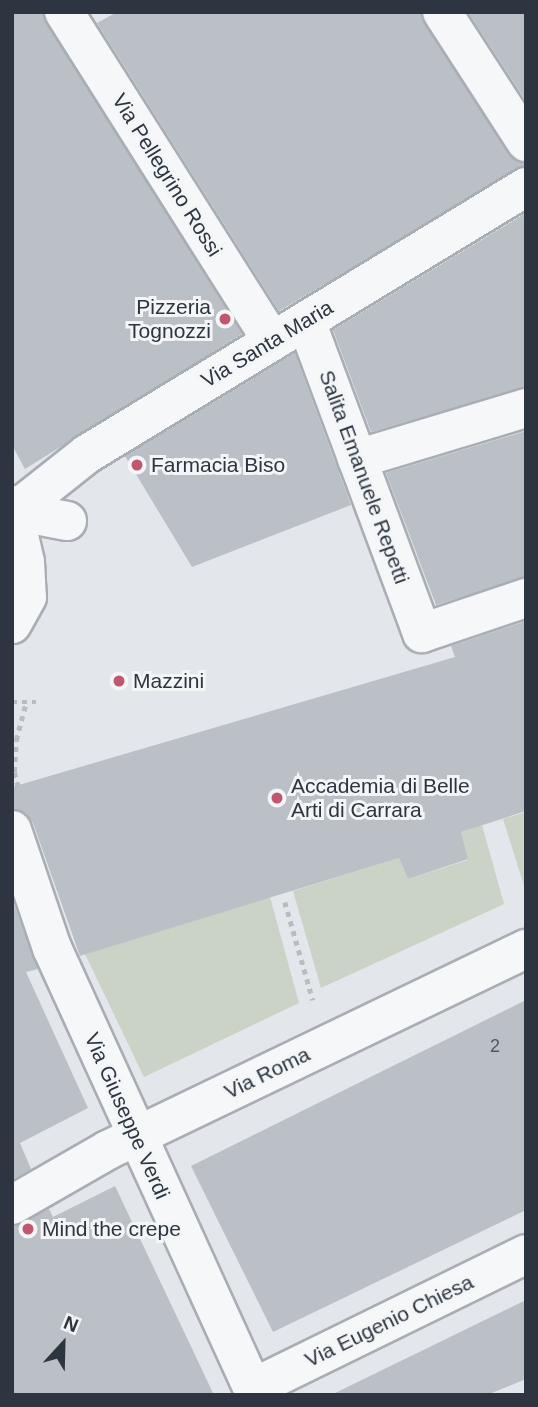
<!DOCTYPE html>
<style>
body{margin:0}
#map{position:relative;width:538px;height:1407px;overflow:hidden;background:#e3e6ea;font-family:Helvetica,sans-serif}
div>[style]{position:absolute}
.green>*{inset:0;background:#cad3c5}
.building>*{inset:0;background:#bbc0c6}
.path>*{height:4.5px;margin-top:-2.25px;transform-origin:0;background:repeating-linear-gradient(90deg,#b9bdc1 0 5px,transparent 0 10px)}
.roads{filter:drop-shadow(2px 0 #a9adb4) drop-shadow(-2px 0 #a9adb4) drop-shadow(0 2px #a9adb4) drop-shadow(0 -2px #a9adb4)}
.street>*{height:38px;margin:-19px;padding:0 19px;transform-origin:19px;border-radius:19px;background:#f5f7f8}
.dots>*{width:19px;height:19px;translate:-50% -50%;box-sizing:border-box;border:4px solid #f3f5f7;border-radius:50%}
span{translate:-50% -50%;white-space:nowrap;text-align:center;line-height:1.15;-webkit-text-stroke:6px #f3f5f7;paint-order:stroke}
.number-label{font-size:18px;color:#505862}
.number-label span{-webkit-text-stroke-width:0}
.street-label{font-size:21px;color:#2d3540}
.poi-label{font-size:21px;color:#2d3540}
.right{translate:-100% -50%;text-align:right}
.left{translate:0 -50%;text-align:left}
.frame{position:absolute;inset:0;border:14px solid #2d3540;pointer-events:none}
.north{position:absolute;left:28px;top:1309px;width:70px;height:70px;-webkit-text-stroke:5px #f3f5f7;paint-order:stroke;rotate:22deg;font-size:19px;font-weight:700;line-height:28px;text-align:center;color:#2d3540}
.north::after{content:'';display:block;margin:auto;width:24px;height:32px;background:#2d3540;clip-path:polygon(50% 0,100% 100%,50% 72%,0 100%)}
</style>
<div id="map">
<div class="green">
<div style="clip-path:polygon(526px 812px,526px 892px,503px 819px)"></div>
<div style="clip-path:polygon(482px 825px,504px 904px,321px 988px,293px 891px,399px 858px,408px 879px,468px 860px,461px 832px)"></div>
<div style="clip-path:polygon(270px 897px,299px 1003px,144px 1077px,85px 954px)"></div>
</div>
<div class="building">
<div style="clip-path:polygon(12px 12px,42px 12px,242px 334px,25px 469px,12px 445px)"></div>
<div style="clip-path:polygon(117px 12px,420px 12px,508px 154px,526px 165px,279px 311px,97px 23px)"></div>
<div style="clip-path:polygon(468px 12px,526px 12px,526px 101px)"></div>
<div style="clip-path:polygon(526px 213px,526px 387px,371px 432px,333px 330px)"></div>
<div style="clip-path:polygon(295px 353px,351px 505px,192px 567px,125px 456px)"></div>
<div style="clip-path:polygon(526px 431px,526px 577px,436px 605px,386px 473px)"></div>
<div style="clip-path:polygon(526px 621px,526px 811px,461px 832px,468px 859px,408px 879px,399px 858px,80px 956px,33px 823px,26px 813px,12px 809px,12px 787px,455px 657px,451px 646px)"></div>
<div style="clip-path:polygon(12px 899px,38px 969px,26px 972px,88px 1108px,20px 1143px,31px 1169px,12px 1180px)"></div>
<div style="clip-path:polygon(526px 1000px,526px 1210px,273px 1332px,191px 1166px)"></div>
<div style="clip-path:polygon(115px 1186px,214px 1395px,12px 1395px,12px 1227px,49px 1209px,53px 1217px)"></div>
<div style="clip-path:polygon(526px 1300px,526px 1379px,487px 1395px,331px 1395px)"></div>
</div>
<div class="path">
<div style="left:12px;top:702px;width:24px"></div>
<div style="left:18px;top:787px;width:16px;rotate:-105deg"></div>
<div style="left:14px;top:772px;width:32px;rotate:-86deg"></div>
<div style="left:16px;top:740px;width:39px;rotate:-75deg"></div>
<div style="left:285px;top:902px;width:102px;rotate:74.1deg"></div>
</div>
<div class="roads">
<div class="street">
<div style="left:64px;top:12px;width:387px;rotate:57.7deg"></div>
<div style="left:442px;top:12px;width:155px;rotate:57.1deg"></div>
<div style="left:306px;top:321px;width:333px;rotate:69.6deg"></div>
<div style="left:422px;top:633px;width:110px;rotate:-18.6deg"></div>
<div style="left:357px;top:459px;width:177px;rotate:-16.8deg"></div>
<div style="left:12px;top:505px;width:58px;rotate:77.2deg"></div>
<div style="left:25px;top:562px;width:35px;rotate:87deg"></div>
<div style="left:27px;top:597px;width:31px;rotate:119deg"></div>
<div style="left:15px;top:511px;width:92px;rotate:-38.4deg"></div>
<div style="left:87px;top:454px;width:514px;rotate:-31.31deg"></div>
<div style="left:15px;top:511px;width:53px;rotate:10.9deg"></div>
<div style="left:12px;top:830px;width:125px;rotate:71.3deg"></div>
<div style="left:52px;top:948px;width:491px;rotate:65.5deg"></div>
<div style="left:12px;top:1205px;width:111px;rotate:-29.8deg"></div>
<div style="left:108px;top:1150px;width:464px;rotate:-25.7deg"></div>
<div style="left:253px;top:1388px;width:304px;rotate:-26.1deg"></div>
</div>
</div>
<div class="dots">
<div style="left:225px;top:319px;background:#c0576f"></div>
<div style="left:137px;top:465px;background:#c0576f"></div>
<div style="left:119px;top:681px;background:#c0576f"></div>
<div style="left:277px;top:798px;background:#c0576f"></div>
<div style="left:28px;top:1229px;background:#c0576f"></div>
</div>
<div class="number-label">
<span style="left:495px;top:1046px">2</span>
</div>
<div class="street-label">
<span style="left:167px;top:175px;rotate:58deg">Via Pellegrino Rossi</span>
<span style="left:267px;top:344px;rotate:-31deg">Via Santa Maria</span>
<span style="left:364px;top:477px;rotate:70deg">Salita Emanuele Repetti</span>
<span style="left:267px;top:1073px;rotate:-26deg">Via Roma</span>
<span style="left:127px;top:1116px;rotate:66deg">Via Giuseppe Verdi</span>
<span style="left:389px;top:1321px;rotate:-26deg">Via Eugenio Chiesa</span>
</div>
<div class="poi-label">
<span class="right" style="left:211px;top:319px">Pizzeria<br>Tognozzi</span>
<span class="left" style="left:151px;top:465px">Farmacia Biso</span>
<span class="left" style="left:133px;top:681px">Mazzini</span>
<span class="left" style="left:291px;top:798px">Accademia di Belle<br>Arti di Carrara</span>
<span class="left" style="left:42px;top:1229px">Mind the crepe</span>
</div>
<div class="frame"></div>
<div class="north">N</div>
</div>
